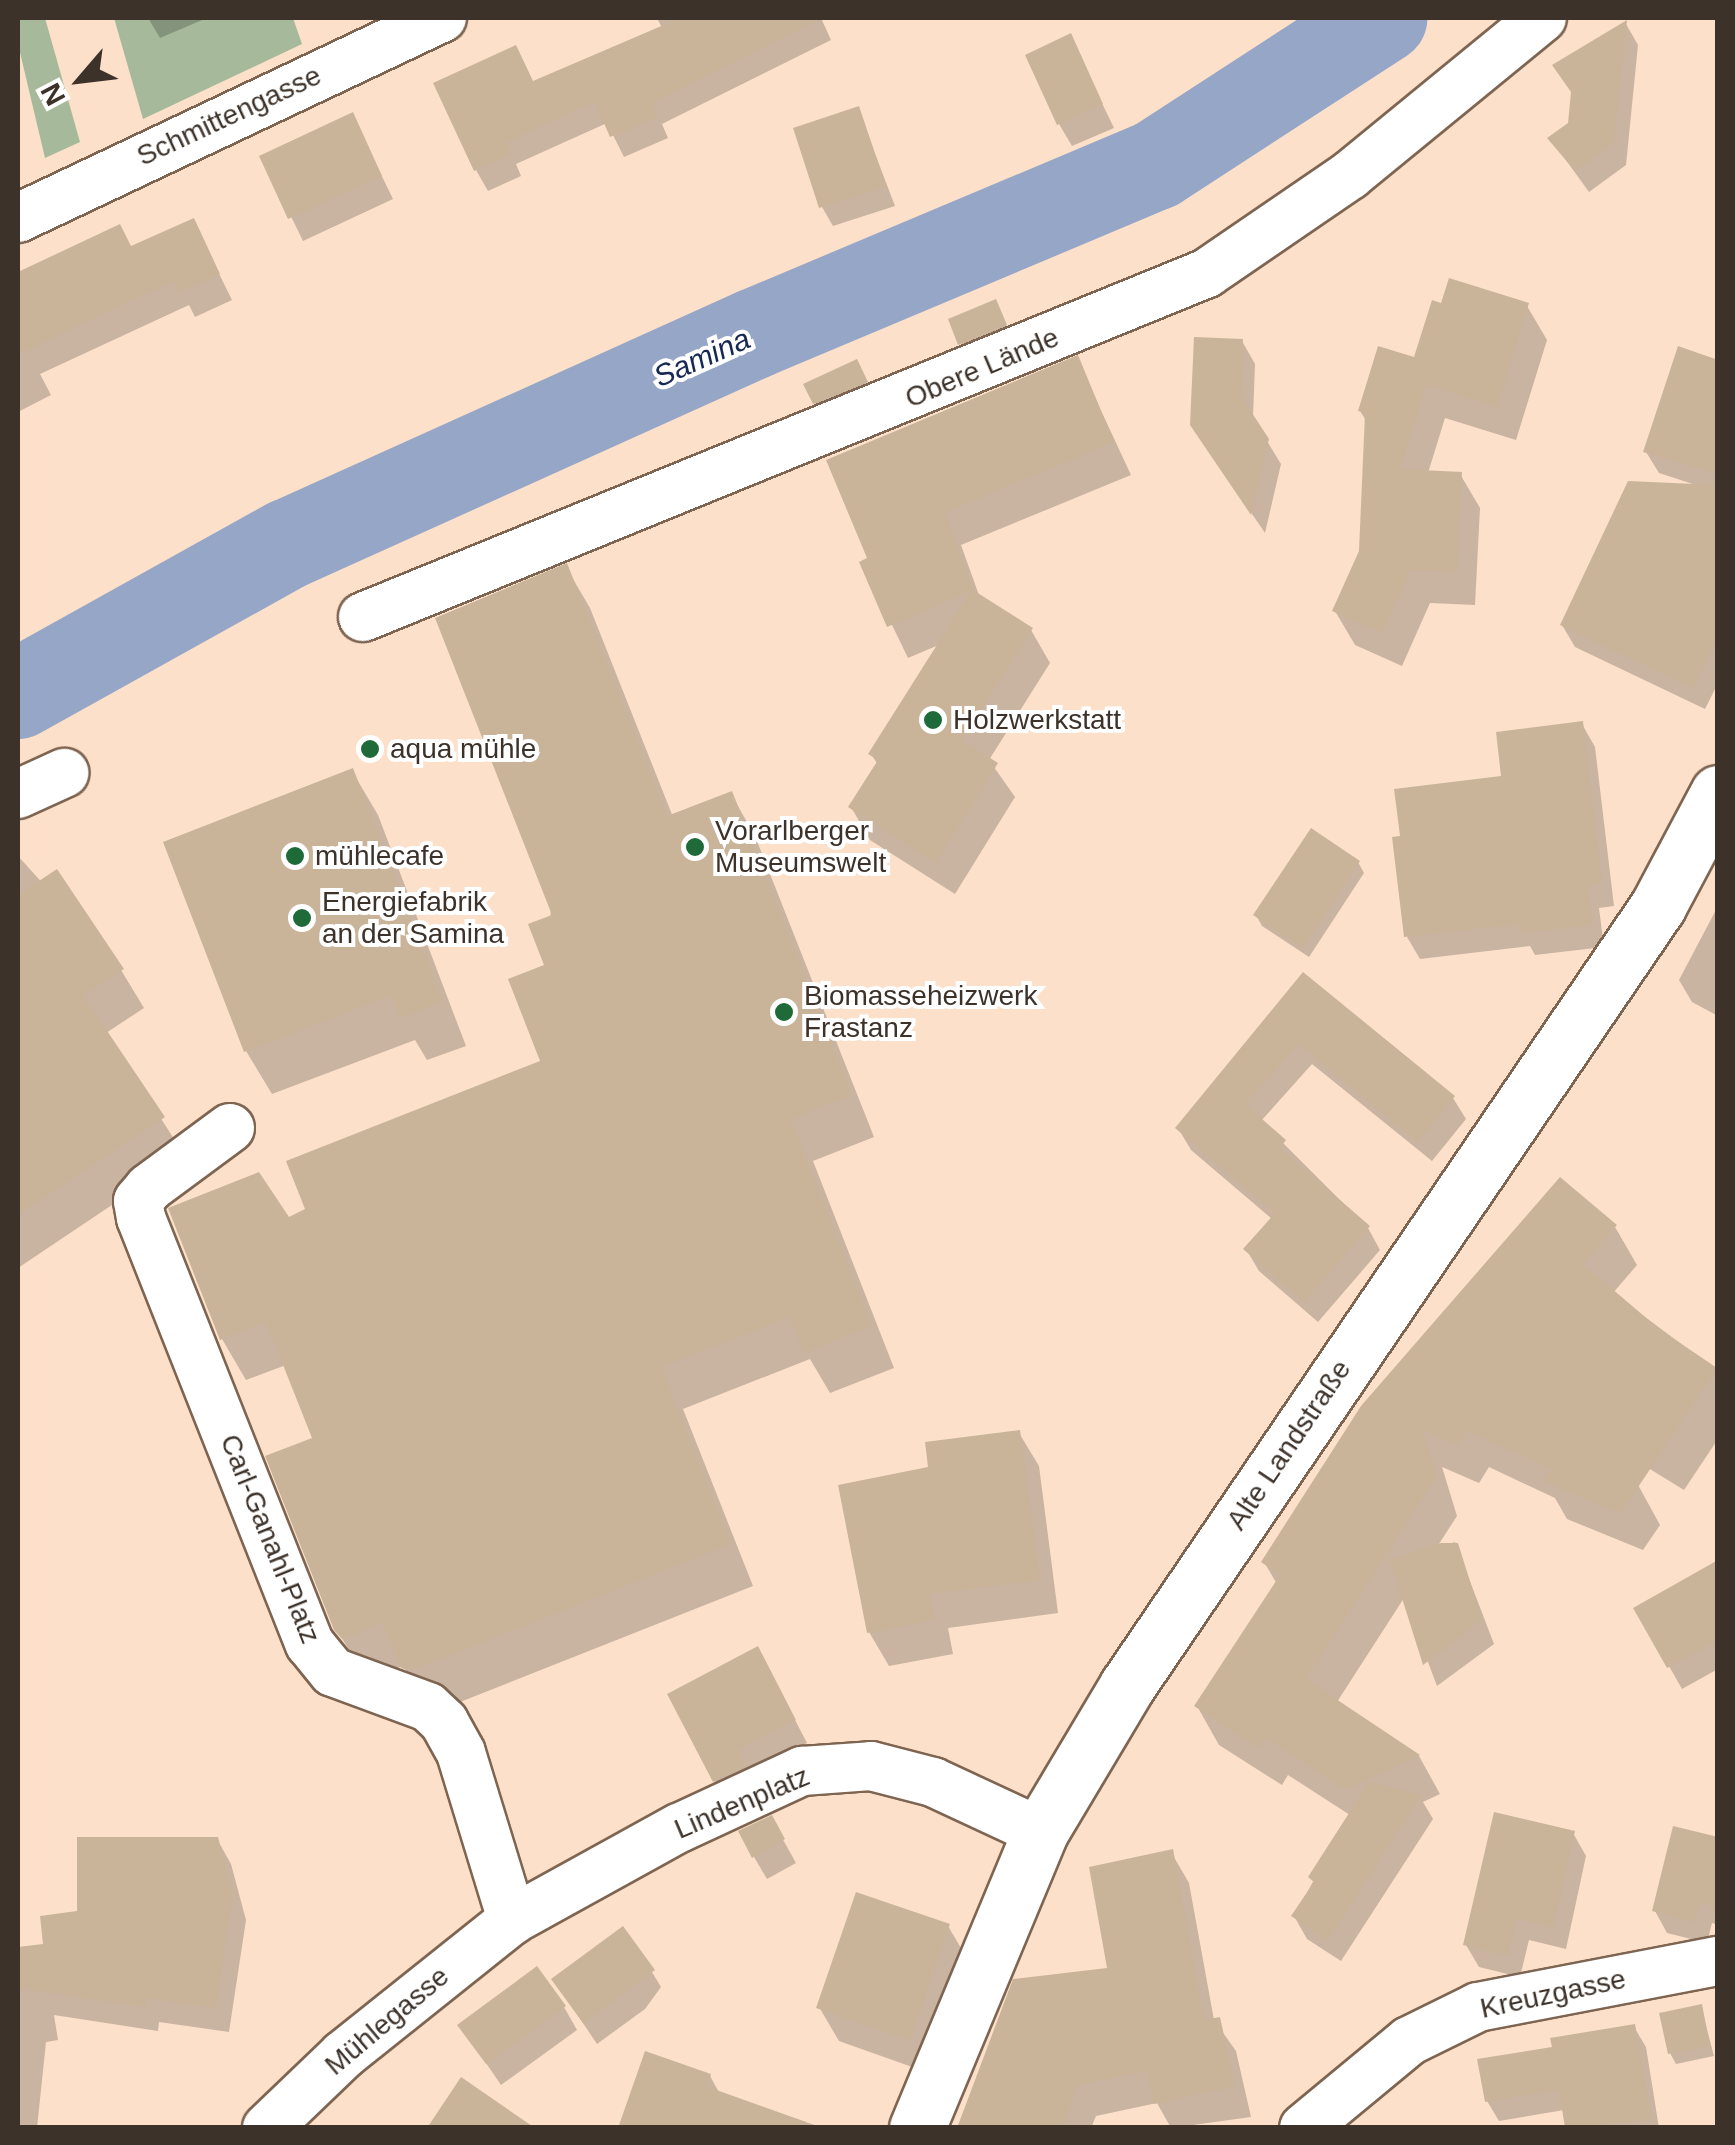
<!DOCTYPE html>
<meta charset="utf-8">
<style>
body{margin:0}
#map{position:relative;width:1735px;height:2145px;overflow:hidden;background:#fce0ca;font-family:Arial,sans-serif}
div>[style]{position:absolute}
.green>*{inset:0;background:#a6ba9b}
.shadow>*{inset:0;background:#0003}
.river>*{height:90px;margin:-45px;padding:0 45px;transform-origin:45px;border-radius:45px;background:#96a6c7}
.building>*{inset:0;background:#c9b49a}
.roads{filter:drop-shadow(2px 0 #7e6552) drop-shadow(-2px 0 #7e6552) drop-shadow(0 2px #7e6552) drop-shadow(0 -2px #7e6552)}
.street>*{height:48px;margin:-24px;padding:0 24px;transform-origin:24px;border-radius:24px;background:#fff}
.secondary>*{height:55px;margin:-27.5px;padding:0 27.5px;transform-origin:27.5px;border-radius:27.5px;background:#fff}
.dots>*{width:28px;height:28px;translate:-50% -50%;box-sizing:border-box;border:5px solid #fff;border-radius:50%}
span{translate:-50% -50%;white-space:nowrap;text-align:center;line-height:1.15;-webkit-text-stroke:8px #fff;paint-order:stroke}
.street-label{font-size:28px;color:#3d322a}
.poi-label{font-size:28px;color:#3d322a}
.left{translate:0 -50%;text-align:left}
.water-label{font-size:30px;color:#162853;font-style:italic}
.frame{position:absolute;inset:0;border:20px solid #3d322a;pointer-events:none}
.north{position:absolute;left:30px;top:30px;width:100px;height:100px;-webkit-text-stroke:8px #fff;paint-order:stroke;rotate:242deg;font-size:28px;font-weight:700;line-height:40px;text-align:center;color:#3d322a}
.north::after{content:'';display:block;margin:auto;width:35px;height:45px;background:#3d322a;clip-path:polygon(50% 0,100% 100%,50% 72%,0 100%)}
</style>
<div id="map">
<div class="green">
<div style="clip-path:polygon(18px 18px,45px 18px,80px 142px,45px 158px,18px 44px)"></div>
<div style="clip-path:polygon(114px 18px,293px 18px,302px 44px,143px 119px)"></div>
</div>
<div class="shadow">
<div style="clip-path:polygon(148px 18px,207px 18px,160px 38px)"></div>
<div style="clip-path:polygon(657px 18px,821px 18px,831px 40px,662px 124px,668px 138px,624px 157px,607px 123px,516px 164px,521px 176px,488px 191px,476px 170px,534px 83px,662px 28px)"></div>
<div style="clip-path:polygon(1626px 24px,1638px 45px,1626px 165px,1589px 192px,1550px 138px,1570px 124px)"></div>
<div style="clip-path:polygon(1070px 37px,1114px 128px,1072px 146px,1059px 124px)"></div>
<div style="clip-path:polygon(858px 109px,895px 206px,833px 226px,822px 207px)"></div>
<div style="clip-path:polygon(352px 115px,393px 199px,303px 241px,262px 157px)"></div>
<div style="clip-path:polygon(193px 221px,232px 300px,195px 317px,189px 305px,40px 374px,51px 395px,18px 412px,18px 274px,119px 227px,132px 249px)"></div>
<div style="clip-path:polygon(1527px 306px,1547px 340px,1516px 440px,1445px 418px,1428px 473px,1460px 474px,1480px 508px,1475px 605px,1430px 603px,1402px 666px,1355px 645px,1335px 611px,1361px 552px,1367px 422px,1360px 411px,1415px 360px)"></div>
<div style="clip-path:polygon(1001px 313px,1011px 336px,967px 354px,961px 344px)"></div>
<div style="clip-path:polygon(1242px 341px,1255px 364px,1253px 418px,1281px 464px,1265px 533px,1207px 448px)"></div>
<div style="clip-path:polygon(1077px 359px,1131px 475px,961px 545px,980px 598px,1031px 630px,1050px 663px,989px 760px,1015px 797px,955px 894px,870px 840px,851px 807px,878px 765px,871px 754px,941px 644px,908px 658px,862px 563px)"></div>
<div style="clip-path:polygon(1718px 362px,1718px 683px,1705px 709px,1575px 647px,1562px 625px,1696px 485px,1659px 473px,1646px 452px)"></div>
<div style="clip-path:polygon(862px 372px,872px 393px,821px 413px,815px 403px)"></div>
<div style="clip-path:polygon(566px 567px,590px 608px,673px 817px,731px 794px,755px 836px,874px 1137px,813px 1161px,894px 1368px,830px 1393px,810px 1359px,683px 1409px,753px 1586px,435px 1712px,403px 1666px,368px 1680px,336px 1629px,315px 1439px,286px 1365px,246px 1380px,222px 1339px,288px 1220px,544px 1062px)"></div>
<div style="clip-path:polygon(1582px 724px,1595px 747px,1614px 906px,1599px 908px,1604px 947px,1535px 955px,1530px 946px,1420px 959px,1407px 937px,1504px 779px)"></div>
<div style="clip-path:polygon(352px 771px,378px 815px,466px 1046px,427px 1060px,415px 1040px,272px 1094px,246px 1051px)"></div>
<div style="clip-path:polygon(18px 856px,121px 970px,144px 1008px,106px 1033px,185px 1156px,18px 1268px)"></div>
<div style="clip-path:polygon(1358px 862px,1364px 873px,1309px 957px,1262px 926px,1256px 915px)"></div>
<div style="clip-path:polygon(1718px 906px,1718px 1016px,1692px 1002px,1679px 980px)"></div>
<div style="clip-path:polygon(1303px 975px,1453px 1098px,1466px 1119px,1432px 1161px,1312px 1064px,1261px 1121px,1368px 1228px,1380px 1250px,1318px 1322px,1259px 1271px,1246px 1249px,1272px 1219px,1191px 1150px,1178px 1128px)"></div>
<div style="clip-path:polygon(1615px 1227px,1637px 1265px,1613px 1293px,1716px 1370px,1718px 1439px,1684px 1490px,1619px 1450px,1660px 1525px,1643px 1550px,1567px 1519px,1555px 1498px,1489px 1467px,1479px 1483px,1442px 1467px,1457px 1516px,1437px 1547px,1455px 1542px,1494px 1644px,1437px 1686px,1404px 1598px,1337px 1702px,1419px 1756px,1440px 1794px,1423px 1802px,1433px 1819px,1341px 1961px,1307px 1939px,1294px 1916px,1350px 1815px,1288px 1775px,1282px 1785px,1219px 1745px,1197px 1706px,1277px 1584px,1264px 1562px)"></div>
<div style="clip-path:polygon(1019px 1433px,1039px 1466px,1058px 1613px,948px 1628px,953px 1654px,889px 1666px,869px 1632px,931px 1469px)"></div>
<div style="clip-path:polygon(1718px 1582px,1718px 1669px,1682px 1689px,1636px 1608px)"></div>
<div style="clip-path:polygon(770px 1672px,807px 1743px,748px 1774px,728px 1803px,715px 1781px)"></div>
<div style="clip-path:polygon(771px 1818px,796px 1863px,767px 1879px,754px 1857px)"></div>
<div style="clip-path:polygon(1573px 1833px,1586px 1856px,1566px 1949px,1529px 1940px,1520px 1977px,1479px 1967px,1466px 1945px)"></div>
<div style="clip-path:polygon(217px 1839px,231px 1864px,246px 1920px,229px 2032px,159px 2022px,158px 2031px,54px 2015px,58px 2040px,46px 2042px,37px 2128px,18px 2128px,18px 1950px,46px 1946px,79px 1913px)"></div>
<div style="clip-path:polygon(1718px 1840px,1718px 1925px,1712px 1923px,1707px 1943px,1667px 1933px,1655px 1911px)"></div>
<div style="clip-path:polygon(1171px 1852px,1189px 1883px,1214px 2020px,1236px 2051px,1251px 2117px,1171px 2128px,1157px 2103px,1096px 2116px,1091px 2128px,960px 2128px,1110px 1970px)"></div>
<div style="clip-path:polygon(948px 1926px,968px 1960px,929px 2073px,839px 2041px,819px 2007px)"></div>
<div style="clip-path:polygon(647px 1964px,661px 1987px,645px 2009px,597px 2044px,554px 1980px)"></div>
<div style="clip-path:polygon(564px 2007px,577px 2030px,501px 2085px,460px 2025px)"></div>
<div style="clip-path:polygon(1701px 2007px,1714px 2056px,1676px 2064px,1670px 2053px)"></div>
<div style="clip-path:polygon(1634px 2027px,1646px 2047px,1659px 2128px,1567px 2128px,1564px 2110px,1499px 2121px,1487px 2101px,1554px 2049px)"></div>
<div style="clip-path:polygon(710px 2076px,720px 2094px,824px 2128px,624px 2128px)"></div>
</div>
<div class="river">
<div style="left:18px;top:694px;width:309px;rotate:-29.1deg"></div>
<div style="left:288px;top:544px;width:513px;rotate:-24.27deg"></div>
<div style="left:756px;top:333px;width:434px;rotate:-22.8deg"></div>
<div style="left:1156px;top:165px;width:270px;rotate:-33deg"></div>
</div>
<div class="building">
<div style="clip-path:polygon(680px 18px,823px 18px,652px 103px,658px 117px,610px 137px,595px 102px,506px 142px,511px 154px,474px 171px,433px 83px,516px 45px,533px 81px)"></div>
<div style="clip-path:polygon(1627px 20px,1614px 142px,1575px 171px,1547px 138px,1568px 123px,1571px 92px,1552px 65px)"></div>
<div style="clip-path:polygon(1071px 33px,1103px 104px,1057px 125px,1025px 55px)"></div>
<div style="clip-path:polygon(859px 106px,886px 186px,819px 208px,793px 128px)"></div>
<div style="clip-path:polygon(353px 112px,382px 176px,288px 219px,259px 156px)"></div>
<div style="clip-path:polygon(194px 218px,220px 274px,179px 293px,174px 281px,18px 354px,18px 272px,120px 224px,131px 246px)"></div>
<div style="clip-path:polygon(1449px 278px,1529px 303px,1497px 407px,1426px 385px,1400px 469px,1462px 472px,1457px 572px,1411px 570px,1382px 633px,1332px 611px,1359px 551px,1365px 413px,1358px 411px,1378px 346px,1414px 357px,1432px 300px,1441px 303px)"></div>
<div style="clip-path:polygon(996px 299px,1007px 325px,958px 345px,948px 319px)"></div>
<div style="clip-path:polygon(1194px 337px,1243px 339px,1241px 396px,1269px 439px,1251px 515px,1190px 425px)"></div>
<div style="clip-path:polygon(1678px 346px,1718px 360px,1718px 474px,1643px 452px)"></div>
<div style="clip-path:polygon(1078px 355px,1114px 442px,945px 512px,973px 590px,1033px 628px,962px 740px,998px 763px,936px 863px,848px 807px,878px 760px,868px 754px,971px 591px,887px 627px,859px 562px,867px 558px,826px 460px)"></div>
<div style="clip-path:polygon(857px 359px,868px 382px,813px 404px,803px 384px)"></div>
<div style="clip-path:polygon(1628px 481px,1718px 485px,1718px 636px,1693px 688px,1560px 625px)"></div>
<div style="clip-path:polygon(567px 563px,667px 816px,732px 791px,852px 1095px,791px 1119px,872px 1326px,804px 1353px,790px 1317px,661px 1367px,731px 1544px,410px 1671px,401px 1668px,383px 1623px,342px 1639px,334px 1630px,265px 1456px,312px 1438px,266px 1322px,220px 1340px,168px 1208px,259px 1172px,289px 1217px,305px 1209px,286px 1161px,540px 1061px,508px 979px,544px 965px,528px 924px,552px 915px,435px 618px)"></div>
<div style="clip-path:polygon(1583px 721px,1602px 884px,1588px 885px,1593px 925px,1520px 933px,1519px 924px,1404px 937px,1392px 837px,1400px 836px,1394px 789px,1501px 776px,1496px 732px)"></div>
<div style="clip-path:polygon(353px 768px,443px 1001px,400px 1018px,392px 995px,244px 1052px,163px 842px)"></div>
<div style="clip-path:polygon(1311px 828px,1360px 861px,1303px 948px,1253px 915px)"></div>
<div style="clip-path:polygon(57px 869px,124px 969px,83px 995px,165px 1117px,18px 1215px,18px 895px)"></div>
<div style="clip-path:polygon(1303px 972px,1455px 1096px,1418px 1142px,1299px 1044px,1245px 1104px,1286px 1140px,1280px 1148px,1370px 1226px,1304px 1302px,1243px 1249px,1275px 1213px,1175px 1128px)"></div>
<div style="clip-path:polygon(1560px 1177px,1617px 1225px,1583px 1264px,1658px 1328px,1717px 1368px,1621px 1513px,1542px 1481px,1552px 1470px,1467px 1430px,1457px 1445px,1423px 1431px,1437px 1476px,1306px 1679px,1420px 1755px,1346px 1790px,1266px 1738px,1259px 1748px,1194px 1706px,1280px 1575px,1261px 1562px,1361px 1406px)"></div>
<div style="clip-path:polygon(1020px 1430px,1040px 1580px,930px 1594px,935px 1620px,867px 1633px,838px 1485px,928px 1467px,925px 1442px)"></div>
<div style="clip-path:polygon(1441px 1543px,1458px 1543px,1482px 1620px,1423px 1665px,1390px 1560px)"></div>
<div style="clip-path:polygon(1718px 1560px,1718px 1639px,1667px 1668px,1633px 1608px)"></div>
<div style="clip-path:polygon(758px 1646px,796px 1720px,738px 1750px,746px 1766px,713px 1782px,667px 1694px)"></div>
<div style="clip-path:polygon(1369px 1782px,1422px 1795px,1328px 1940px,1291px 1916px,1314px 1882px,1308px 1877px)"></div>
<div style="clip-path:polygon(1494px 1812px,1575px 1831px,1553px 1927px,1516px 1919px,1508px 1955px,1463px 1945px)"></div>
<div style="clip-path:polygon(772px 1815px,785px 1839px,752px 1858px,738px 1831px)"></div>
<div style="clip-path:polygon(1673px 1826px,1718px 1837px,1718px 1907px,1700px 1903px,1695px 1922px,1652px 1911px)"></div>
<div style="clip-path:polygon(77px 1837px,218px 1837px,233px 1893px,216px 2008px,146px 1998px,145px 2007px,18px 1988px,18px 1947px,43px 1944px,40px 1916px,77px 1911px)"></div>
<div style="clip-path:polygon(1173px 1849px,1204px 2020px,1220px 2017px,1235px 2086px,1154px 2104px,1147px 2071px,1078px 2085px,1063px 2128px,957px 2128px,1013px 1979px,1107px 1968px,1089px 1867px)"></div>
<div style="clip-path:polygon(856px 1892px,950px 1924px,910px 2040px,816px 2008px)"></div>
<div style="clip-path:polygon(623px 1926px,655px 1970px,583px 2023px,551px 1979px)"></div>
<div style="clip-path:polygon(537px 1966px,566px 2006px,486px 2064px,457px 2025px)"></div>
<div style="clip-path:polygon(1702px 2004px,1710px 2046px,1668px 2054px,1659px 2013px)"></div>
<div style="clip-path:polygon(1635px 2024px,1652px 2120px,1565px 2128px,1559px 2090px,1485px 2102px,1477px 2059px,1552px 2047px,1550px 2038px)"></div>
<div style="clip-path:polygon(645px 2051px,711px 2074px,708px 2087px,806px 2122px,804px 2128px,618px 2128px)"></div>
<div style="clip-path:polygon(461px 2077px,535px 2128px,427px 2128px)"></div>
</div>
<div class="roads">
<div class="street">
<div style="left:18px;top:218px;width:469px;rotate:-25.3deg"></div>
<div style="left:363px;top:617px;width:911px;rotate:-22.17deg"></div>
<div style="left:1207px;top:273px;width:173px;rotate:-34.4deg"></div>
<div style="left:1350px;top:175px;width:248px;rotate:-39.3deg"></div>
<div style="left:18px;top:794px;width:51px;rotate:-24.5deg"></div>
<div style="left:230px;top:1128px;width:101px;rotate:143.5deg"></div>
<div style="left:149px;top:1188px;width:17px;rotate:130deg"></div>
<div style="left:138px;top:1201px;width:17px;rotate:80deg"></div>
<div style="left:141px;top:1218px;width:458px;rotate:68.4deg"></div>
<div style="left:310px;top:1644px;width:36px;rotate:51deg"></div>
<div style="left:333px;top:1672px;width:101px;rotate:20.2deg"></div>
<div style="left:428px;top:1707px;width:22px;rotate:43deg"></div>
<div style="left:444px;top:1722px;width:35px;rotate:61deg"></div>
<div style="left:461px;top:1753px;width:175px;rotate:73deg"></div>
<div style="left:267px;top:2128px;width:105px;rotate:-43.8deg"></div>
<div style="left:343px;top:2055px;width:216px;rotate:-38.6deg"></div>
<div style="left:512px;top:1920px;width:191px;rotate:-28.9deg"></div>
<div style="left:679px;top:1828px;width:136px;rotate:-24.9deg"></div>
<div style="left:802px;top:1771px;width:69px;rotate:-4.1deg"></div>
<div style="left:871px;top:1766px;width:64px;rotate:14.5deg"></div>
<div style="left:933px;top:1782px;width:118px;rotate:25deg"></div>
<div style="left:1304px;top:2128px;width:136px;rotate:-39.6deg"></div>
<div style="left:1409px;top:2041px;width:77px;rotate:-26.2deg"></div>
<div style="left:1478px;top:2007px;width:244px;rotate:-10.9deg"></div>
</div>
<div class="secondary">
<div style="left:917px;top:2128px;width:321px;rotate:-67.4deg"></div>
<div style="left:1040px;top:1832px;width:170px;rotate:-59.2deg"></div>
<div style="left:1127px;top:1686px;width:944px;rotate:-55.75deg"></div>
<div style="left:1658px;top:906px;width:128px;rotate:-62deg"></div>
</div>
</div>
<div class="dots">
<div style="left:933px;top:720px;background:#1f6a39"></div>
<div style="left:370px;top:749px;background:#1f6a39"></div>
<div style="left:695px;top:847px;background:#1f6a39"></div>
<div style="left:295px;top:856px;background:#1f6a39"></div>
<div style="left:302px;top:918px;background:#1f6a39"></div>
<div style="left:784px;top:1012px;background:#1f6a39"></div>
</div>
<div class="street-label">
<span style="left:229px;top:116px;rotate:-25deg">Schmittengasse</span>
<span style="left:982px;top:368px;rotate:-23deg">Obere Lände</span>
<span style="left:1289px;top:1445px;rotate:-56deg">Alte Landstraße</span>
<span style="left:270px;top:1539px;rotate:68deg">Carl-Ganahl-Platz</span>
<span style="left:742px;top:1803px;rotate:-23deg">Lindenplatz</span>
<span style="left:1553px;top:1994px;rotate:-12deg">Kreuzgasse</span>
<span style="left:387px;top:2021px;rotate:-40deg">Mühlegasse</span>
</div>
<div class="poi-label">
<span class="left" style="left:953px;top:720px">Holzwerkstatt</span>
<span class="left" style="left:390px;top:749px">aqua mühle</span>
<span class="left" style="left:715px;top:847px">Vorarlberger<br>Museumswelt</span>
<span class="left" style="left:315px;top:856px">mühlecafe</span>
<span class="left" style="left:322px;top:918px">Energiefabrik<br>an der Samina</span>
<span class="left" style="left:804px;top:1012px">Biomasseheizwerk<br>Frastanz</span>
</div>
<div class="water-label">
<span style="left:702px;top:358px;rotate:-24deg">Samina</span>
</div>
<div class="frame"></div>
<div class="north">N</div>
</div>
